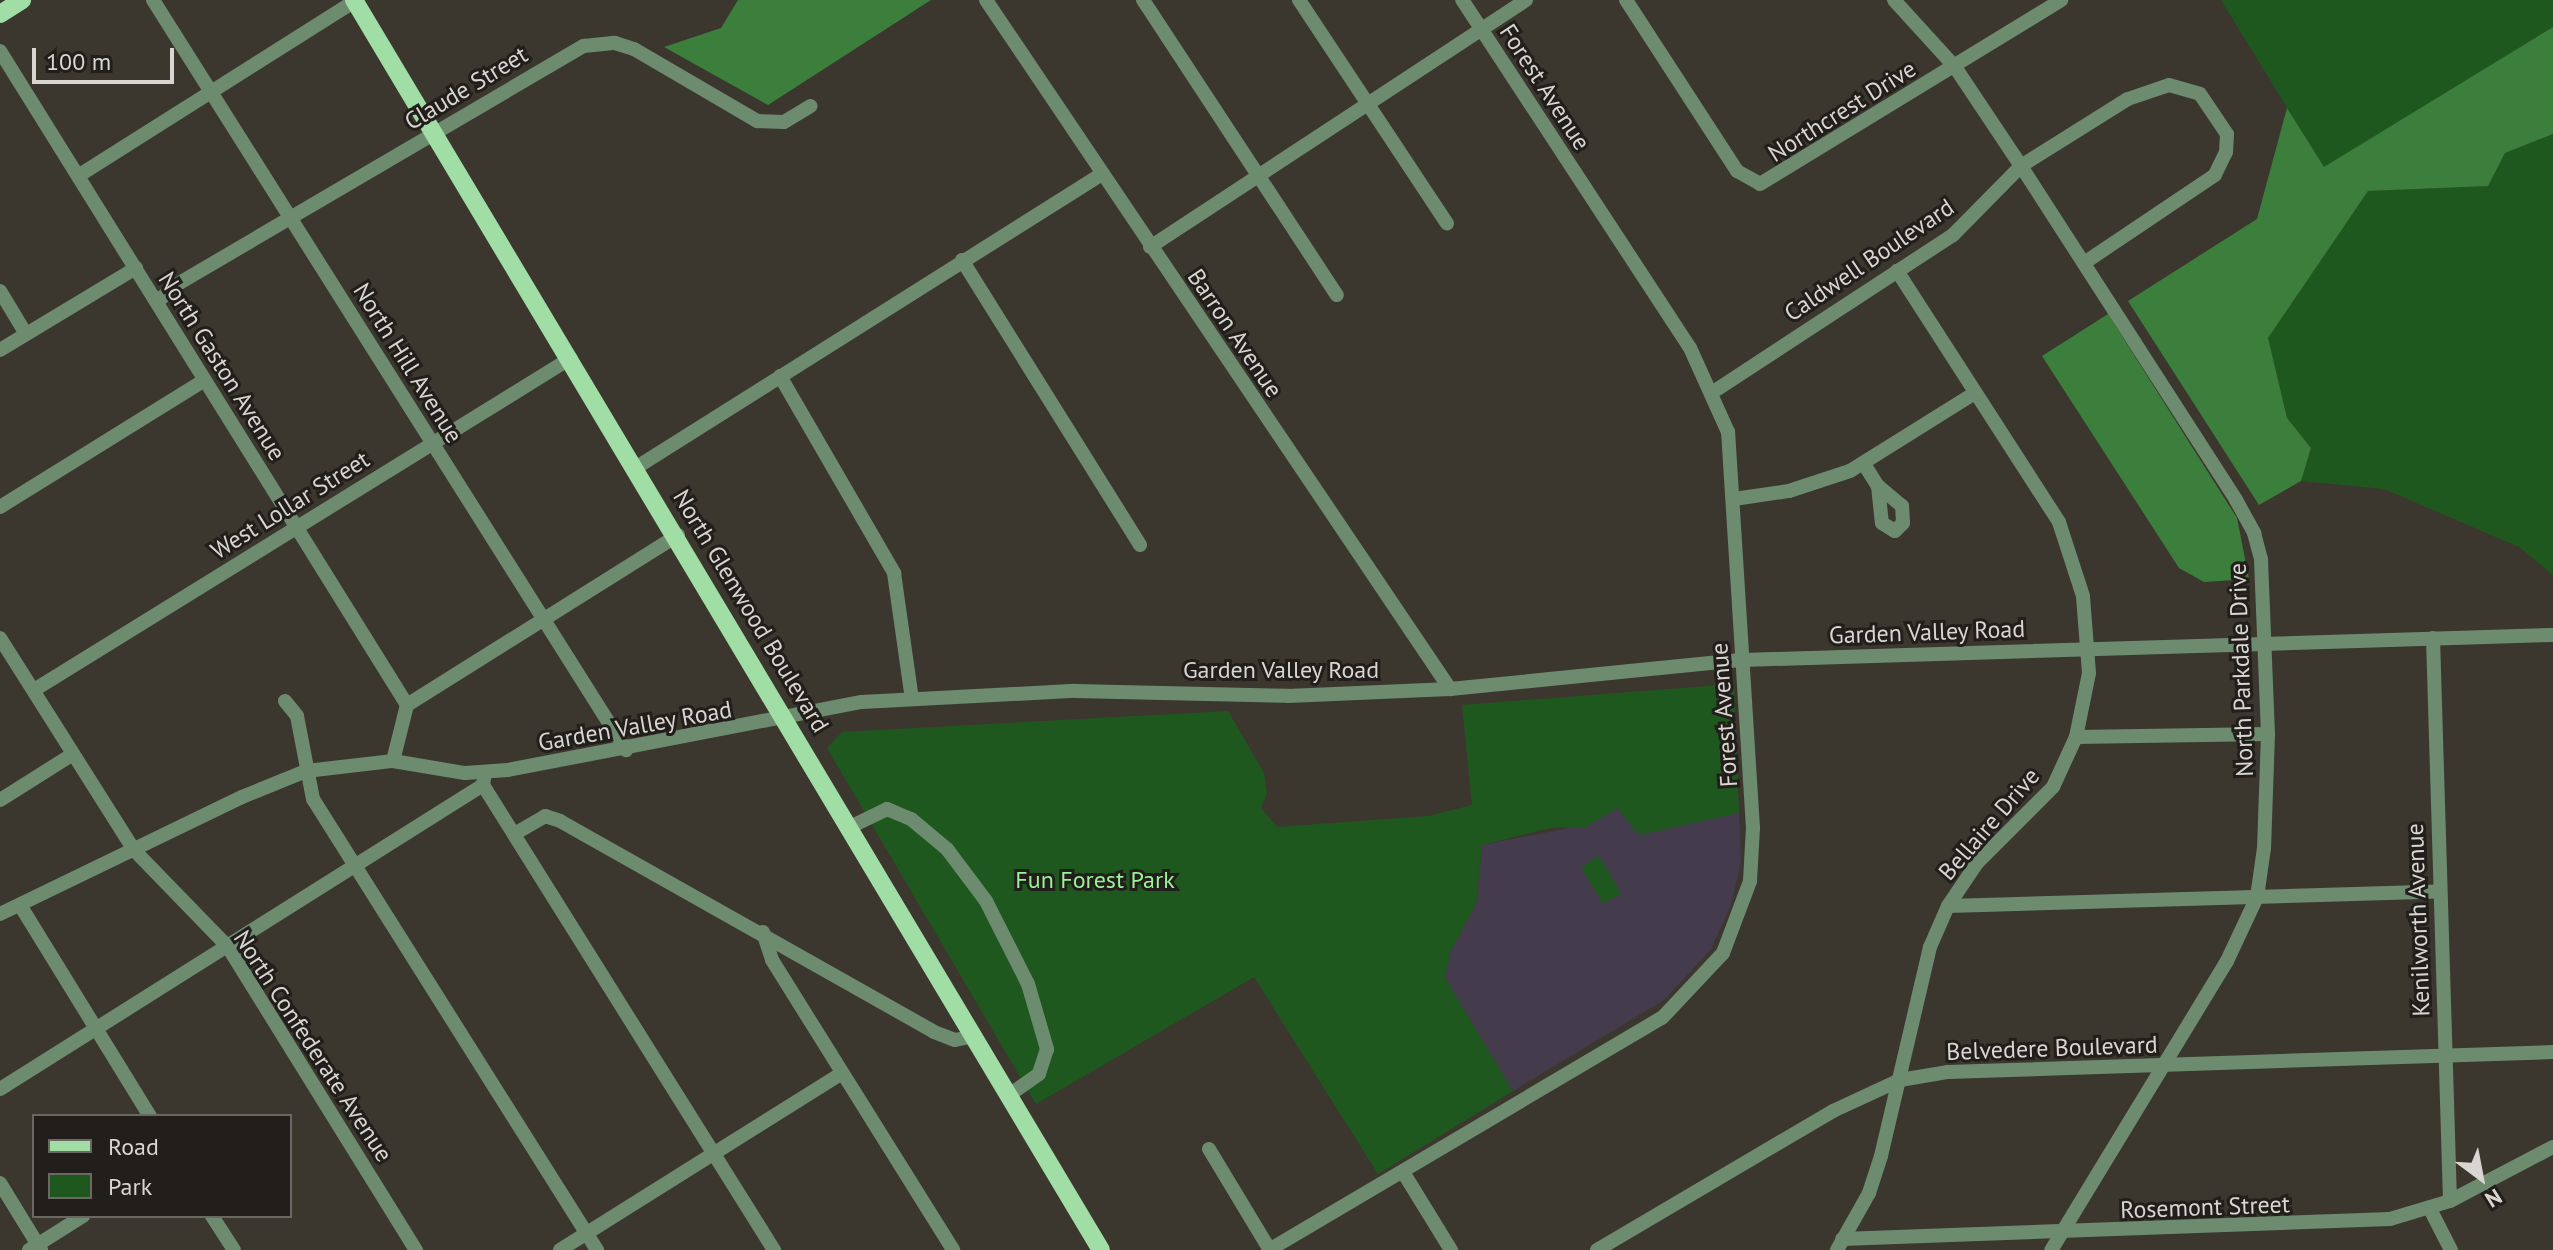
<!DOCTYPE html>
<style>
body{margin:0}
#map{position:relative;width:2553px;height:1250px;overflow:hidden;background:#3c372e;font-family:"PT Sans",sans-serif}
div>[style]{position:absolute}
.education>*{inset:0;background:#443b4c}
.green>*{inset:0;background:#1f581f}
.forest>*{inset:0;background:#3c7e3b}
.minor>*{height:14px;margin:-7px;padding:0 7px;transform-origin:7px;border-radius:7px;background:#6d8b6f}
.major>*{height:18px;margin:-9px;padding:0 9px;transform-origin:9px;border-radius:9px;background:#a0dea5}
span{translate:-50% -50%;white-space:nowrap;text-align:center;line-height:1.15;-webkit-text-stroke:6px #211e1b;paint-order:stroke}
.street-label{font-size:24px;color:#d9d6d1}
.park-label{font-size:24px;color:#9af296}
.legend{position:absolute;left:32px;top:1114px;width:260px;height:104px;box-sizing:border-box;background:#211e1b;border:2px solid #6b6864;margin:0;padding:10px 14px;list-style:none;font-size:24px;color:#d9d6d1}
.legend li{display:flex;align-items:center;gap:16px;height:40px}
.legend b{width:40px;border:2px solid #6b6864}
.north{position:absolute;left:2441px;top:1138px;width:80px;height:80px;-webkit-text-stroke:6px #211e1b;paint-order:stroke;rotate:148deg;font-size:22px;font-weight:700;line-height:32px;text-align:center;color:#d9d6d1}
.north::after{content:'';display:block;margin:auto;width:28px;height:36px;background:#d9d6d1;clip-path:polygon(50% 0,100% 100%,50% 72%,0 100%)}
.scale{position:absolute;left:32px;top:48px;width:142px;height:36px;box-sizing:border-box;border:4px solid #d9d6d1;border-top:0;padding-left:10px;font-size:24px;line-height:28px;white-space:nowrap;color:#d9d6d1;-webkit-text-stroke:6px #211e1b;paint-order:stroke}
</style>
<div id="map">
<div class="education">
<div style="clip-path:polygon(1617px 808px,1639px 834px,1739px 813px,1741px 862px,1731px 905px,1711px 949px,1664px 1000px,1513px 1091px,1445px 978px,1450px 952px,1476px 904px,1482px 845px,1584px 825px)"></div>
</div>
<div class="green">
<div style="clip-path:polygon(2221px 0,2553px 0,2553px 27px,2324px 168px)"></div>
<div style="clip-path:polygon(2553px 134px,2553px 575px,2519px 547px,2384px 489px,2301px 481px,2311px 448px,2287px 418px,2267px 338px,2368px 191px,2488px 186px,2505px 153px)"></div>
<div style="clip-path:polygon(1734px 684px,1739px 813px,1639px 835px,1617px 808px,1586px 827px,1550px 828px,1482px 845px,1476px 904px,1450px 952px,1445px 978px,1513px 1091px,1378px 1174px,1254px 977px,1036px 1104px,827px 748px,842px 732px,1228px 711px,1264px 773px,1267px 793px,1261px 808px,1277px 827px,1429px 816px,1472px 805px,1462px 705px)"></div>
<div style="clip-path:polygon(1599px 856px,1621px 893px,1603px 904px,1581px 867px)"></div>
</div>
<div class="forest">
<div style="clip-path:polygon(738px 0,931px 0,768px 105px,664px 47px,721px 28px)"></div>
<div style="clip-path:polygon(2553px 27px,2553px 134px,2505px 153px,2488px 186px,2368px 191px,2268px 338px,2287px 418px,2311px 448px,2301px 481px,2259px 505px,2128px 301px,2257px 219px,2287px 108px,2324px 167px)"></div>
<div style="clip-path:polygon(2108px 314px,2237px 518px,2249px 579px,2204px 582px,2179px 568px,2042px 356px)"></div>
</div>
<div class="minor">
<div style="left:153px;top:0;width:887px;rotate:57.76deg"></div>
<div style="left:986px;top:0;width:831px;rotate:56.04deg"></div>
<div style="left:1143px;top:0;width:353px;rotate:56.7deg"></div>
<div style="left:1299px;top:0;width:268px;rotate:56.5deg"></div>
<div style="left:1626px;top:0;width:204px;rotate:57deg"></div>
<div style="left:1737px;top:171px;width:26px;rotate:29deg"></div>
<div style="left:1760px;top:184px;width:353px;rotate:-31.4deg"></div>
<div style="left:1894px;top:0;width:91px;rotate:47.7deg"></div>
<div style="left:1955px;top:67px;width:119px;rotate:56.3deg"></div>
<div style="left:2021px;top:166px;width:397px;rotate:57.2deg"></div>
<div style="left:2236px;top:500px;width:38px;rotate:61deg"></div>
<div style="left:2254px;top:533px;width:28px;rotate:75deg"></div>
<div style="left:2261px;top:560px;width:174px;rotate:87.7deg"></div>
<div style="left:2268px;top:734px;width:114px;rotate:92deg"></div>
<div style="left:2264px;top:848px;width:49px;rotate:98.1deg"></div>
<div style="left:2257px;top:897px;width:71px;rotate:115.1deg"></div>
<div style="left:2227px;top:961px;width:338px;rotate:121.3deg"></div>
<div style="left:0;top:51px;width:770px;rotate:58.1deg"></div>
<div style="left:78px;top:176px;width:328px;rotate:-32.3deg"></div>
<div style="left:1150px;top:247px;width:450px;rotate:-33.3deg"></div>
<div style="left:962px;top:260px;width:336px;rotate:58deg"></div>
<div style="left:0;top:291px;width:50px;rotate:58.8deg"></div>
<div style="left:157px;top:302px;width:25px;rotate:-42deg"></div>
<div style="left:176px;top:285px;width:473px;rotate:-30.4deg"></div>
<div style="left:584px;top:46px;width:31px;rotate:-6deg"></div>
<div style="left:615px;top:43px;width:20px;rotate:18deg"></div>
<div style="left:634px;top:49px;width:143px;rotate:30.3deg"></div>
<div style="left:757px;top:121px;width:27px;rotate:2deg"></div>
<div style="left:784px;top:122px;width:31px;rotate:-31deg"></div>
<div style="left:0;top:350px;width:159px;rotate:-31.1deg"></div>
<div style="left:780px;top:376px;width:228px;rotate:59.9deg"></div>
<div style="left:894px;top:573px;width:127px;rotate:81.9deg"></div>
<div style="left:1713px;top:392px;width:287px;rotate:-33.2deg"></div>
<div style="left:1953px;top:235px;width:97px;rotate:-45.4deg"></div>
<div style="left:2021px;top:166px;width:126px;rotate:-32.1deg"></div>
<div style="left:2128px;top:99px;width:43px;rotate:-18.9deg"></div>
<div style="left:2169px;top:85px;width:32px;rotate:16deg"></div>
<div style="left:2200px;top:94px;width:48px;rotate:56deg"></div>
<div style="left:2227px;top:134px;width:18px;rotate:93deg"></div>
<div style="left:2226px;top:152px;width:25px;rotate:116deg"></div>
<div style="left:2215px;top:175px;width:158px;rotate:146.1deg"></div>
<div style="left:1864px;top:464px;width:26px;rotate:58deg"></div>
<div style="left:1878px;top:486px;width:37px;rotate:84deg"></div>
<div style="left:1882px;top:523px;width:15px;rotate:32deg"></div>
<div style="left:1895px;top:531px;width:11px;rotate:-45deg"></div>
<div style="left:1903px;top:523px;width:17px;rotate:-93deg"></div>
<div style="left:1902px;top:506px;width:31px;rotate:-140deg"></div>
<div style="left:637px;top:467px;width:550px;rotate:-32.22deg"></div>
<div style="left:1734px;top:499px;width:56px;rotate:-8.3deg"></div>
<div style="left:1789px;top:491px;width:64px;rotate:-18.2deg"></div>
<div style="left:1850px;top:471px;width:147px;rotate:-32deg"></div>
<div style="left:0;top:507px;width:239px;rotate:-31.8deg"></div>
<div style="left:0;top:638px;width:251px;rotate:57.7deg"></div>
<div style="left:134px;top:850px;width:135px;rotate:45.9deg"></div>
<div style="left:228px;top:947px;width:357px;rotate:58.2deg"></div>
<div style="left:2433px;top:638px;width:563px;rotate:88.27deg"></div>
<div style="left:34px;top:690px;width:631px;rotate:-31.73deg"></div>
<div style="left:285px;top:701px;width:19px;rotate:51deg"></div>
<div style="left:297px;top:716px;width:85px;rotate:79.1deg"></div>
<div style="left:313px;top:799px;width:533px;rotate:57.8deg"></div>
<div style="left:2076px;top:737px;width:192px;rotate:-0.9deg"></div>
<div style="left:393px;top:761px;width:58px;rotate:-76deg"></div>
<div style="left:407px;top:705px;width:320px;rotate:-32.1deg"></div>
<div style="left:483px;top:785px;width:549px;rotate:57.96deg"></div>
<div style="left:0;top:800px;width:86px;rotate:-32.2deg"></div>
<div style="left:850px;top:827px;width:41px;rotate:-25.9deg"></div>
<div style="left:887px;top:809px;width:26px;rotate:23deg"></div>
<div style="left:911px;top:819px;width:47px;rotate:39.8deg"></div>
<div style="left:947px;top:849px;width:65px;rotate:53.1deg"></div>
<div style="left:986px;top:901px;width:93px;rotate:63.2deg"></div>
<div style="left:1028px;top:984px;width:68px;rotate:73.7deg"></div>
<div style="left:1047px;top:1049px;width:26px;rotate:108deg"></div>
<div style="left:1039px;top:1074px;width:37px;rotate:145deg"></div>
<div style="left:516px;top:833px;width:34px;rotate:-30deg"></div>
<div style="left:545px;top:816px;width:16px;rotate:18deg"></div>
<div style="left:560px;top:821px;width:429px;rotate:29.4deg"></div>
<div style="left:934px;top:1032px;width:22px;rotate:21deg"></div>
<div style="left:955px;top:1040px;width:19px;rotate:-12deg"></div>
<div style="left:20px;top:905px;width:248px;rotate:58.4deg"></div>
<div style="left:1948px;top:906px;width:491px;rotate:-1.7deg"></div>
<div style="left:0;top:914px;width:269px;rotate:-25.8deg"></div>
<div style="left:242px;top:797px;width:69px;rotate:-22.1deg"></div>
<div style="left:306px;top:771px;width:88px;rotate:-6.6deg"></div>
<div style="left:393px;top:761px;width:73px;rotate:9.5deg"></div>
<div style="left:465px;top:773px;width:43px;rotate:-4deg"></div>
<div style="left:508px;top:770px;width:360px;rotate:-10.9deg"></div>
<div style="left:862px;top:702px;width:213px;rotate:-3deg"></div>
<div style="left:1075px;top:691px;width:213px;rotate:1.3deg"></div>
<div style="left:1288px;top:696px;width:162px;rotate:-2.5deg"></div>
<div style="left:1450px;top:689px;width:294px;rotate:-5.7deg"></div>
<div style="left:1743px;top:660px;width:810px;rotate:-1.77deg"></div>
<div style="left:763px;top:932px;width:29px;rotate:72deg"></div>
<div style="left:772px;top:960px;width:342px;rotate:58deg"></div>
<div style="left:0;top:1089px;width:571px;rotate:-32.19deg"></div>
<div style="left:483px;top:785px;width:12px;rotate:-81deg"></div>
<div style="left:1209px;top:1149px;width:118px;rotate:58.9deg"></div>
<div style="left:1403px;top:1172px;width:92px;rotate:58.4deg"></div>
<div style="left:0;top:1183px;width:79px;rotate:58.5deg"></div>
<div style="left:2430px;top:1209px;width:46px;rotate:62.9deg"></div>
<div style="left:212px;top:1216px;width:40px;rotate:57.1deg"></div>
<div style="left:1842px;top:1239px;width:548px;rotate:-2.09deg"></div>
<div style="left:2390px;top:1219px;width:63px;rotate:-16.7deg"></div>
<div style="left:2450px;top:1201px;width:116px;rotate:-27.7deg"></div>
<div style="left:29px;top:1250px;width:64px;rotate:-32.2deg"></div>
<div style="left:560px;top:1250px;width:332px;rotate:-32.1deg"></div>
<div style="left:1269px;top:1250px;width:456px;rotate:-30.6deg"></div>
<div style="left:1662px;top:1018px;width:89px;rotate:-46.8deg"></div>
<div style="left:1723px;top:953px;width:77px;rotate:-69.4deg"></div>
<div style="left:1750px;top:881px;width:53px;rotate:-86.8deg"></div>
<div style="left:1753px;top:828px;width:397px;rotate:-93.6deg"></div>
<div style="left:1728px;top:432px;width:92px;rotate:-114.3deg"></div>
<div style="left:1690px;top:348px;width:416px;rotate:-123.2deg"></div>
<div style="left:1597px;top:1250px;width:274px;rotate:-30.5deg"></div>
<div style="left:1833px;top:1111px;width:74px;rotate:-24.8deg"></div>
<div style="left:1900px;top:1080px;width:49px;rotate:-9.5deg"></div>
<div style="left:1948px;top:1072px;width:605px;rotate:-1.89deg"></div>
<div style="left:1837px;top:1250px;width:65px;rotate:-60.7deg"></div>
<div style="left:1869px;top:1193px;width:39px;rotate:-72deg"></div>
<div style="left:1881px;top:1156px;width:215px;rotate:-76.8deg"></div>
<div style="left:1930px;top:947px;width:45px;rotate:-66.3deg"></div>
<div style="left:1948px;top:906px;width:52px;rotate:-56deg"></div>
<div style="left:1977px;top:863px;width:107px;rotate:-45deg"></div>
<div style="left:2053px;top:787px;width:55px;rotate:-65.3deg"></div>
<div style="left:2076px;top:737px;width:65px;rotate:-78.5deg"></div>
<div style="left:2089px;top:673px;width:77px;rotate:-94.5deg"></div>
<div style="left:2083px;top:596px;width:78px;rotate:-108deg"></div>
<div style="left:2059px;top:522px;width:299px;rotate:-122.8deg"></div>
</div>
<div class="major">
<div style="left:354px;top:0;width:1456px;rotate:59.14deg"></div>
<div style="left:0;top:14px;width:26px;rotate:-32deg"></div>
</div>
<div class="street-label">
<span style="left:1545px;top:87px;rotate:57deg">Forest Avenue</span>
<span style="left:466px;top:88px;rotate:-31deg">Claude Street</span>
<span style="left:1842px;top:111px;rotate:-32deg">Northcrest Drive</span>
<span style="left:1869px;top:260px;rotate:-34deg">Caldwell Boulevard</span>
<span style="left:1235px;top:333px;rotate:56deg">Barron Avenue</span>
<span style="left:408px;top:363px;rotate:58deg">North Hill Avenue</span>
<span style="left:222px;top:366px;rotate:58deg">North Gaston Avenue</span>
<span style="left:290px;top:505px;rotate:-32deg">West Lollar Street</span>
<span style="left:751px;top:611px;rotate:59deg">North Glenwood Boulevard</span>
<span style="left:1927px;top:632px;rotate:-2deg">Garden Valley Road</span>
<span style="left:1281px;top:670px">Garden Valley Road</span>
<span style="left:2241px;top:670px;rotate:-92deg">North Parkdale Drive</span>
<span style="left:1724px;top:715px;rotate:-94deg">Forest Avenue</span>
<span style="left:635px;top:726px;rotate:-10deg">Garden Valley Road</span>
<span style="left:1989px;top:824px;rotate:-49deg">Bellaire Drive</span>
<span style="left:2418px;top:920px;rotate:-92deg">Kenilworth Avenue</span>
<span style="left:313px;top:1046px;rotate:57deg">North Confederate Avenue</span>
<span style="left:2052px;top:1048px;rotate:-2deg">Belvedere Boulevard</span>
<span style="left:2205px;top:1207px;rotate:-2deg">Rosemont Street</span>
</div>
<div class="park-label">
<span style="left:1095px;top:880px">Fun Forest Park</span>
</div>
<ul class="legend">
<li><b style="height:10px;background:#a0dea5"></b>Road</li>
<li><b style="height:22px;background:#1f581f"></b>Park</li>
</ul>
<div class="north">N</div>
<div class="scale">100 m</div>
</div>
